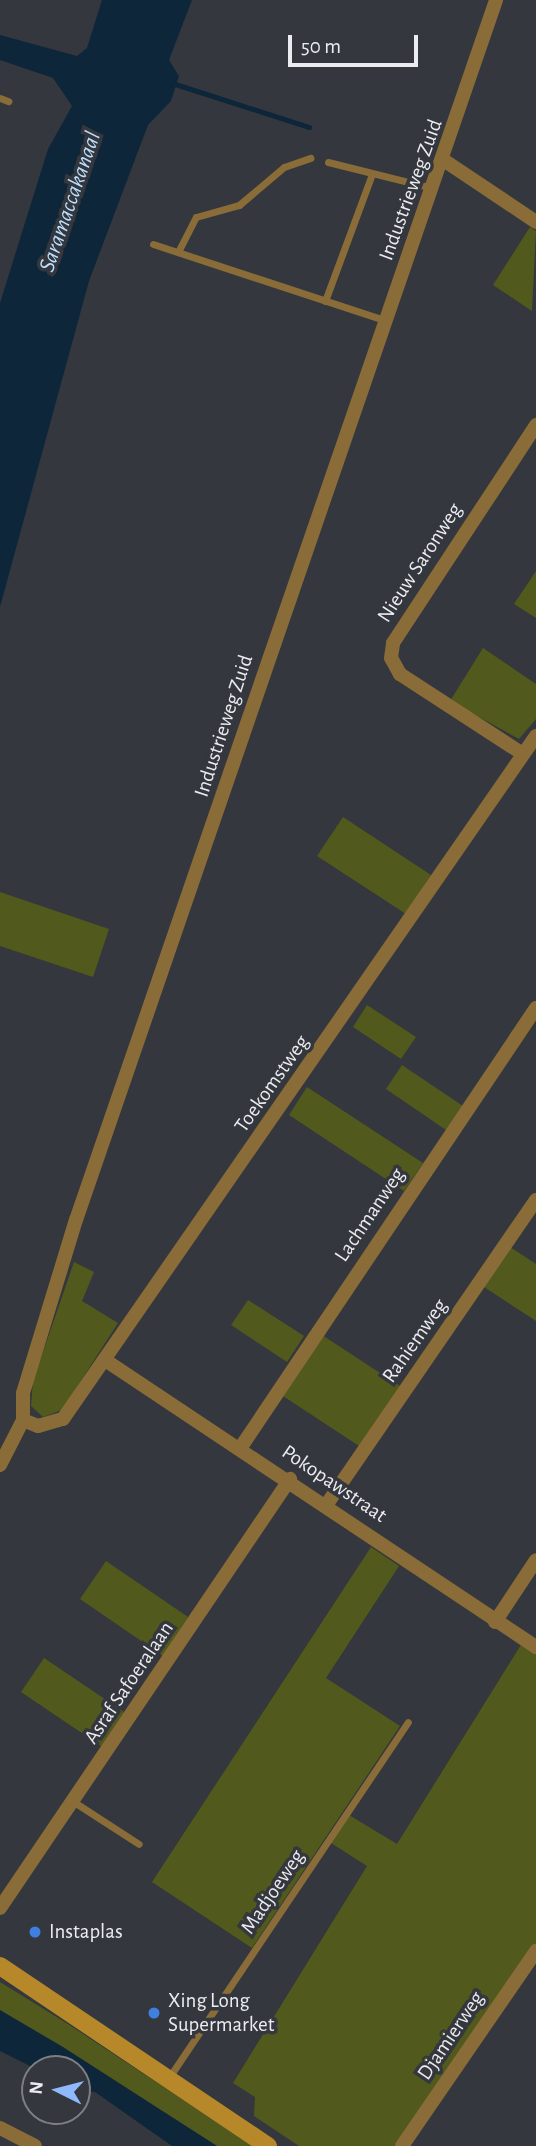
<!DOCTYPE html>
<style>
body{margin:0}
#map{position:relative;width:536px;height:2146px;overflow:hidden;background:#34373d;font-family:"Alegreya Sans",sans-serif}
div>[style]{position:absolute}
.green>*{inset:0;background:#515a1c}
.water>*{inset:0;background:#0e2639}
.stream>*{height:5px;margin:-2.5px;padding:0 2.5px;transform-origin:2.5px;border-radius:2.5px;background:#0e2639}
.lane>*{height:7px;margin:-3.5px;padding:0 3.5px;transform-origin:3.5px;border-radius:3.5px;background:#896c37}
.street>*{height:14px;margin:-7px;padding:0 7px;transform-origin:7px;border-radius:7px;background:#896c37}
.secondary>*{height:18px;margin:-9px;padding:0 9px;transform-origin:9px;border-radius:9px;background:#b6882a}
.dots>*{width:19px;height:19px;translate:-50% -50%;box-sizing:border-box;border:4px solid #34373d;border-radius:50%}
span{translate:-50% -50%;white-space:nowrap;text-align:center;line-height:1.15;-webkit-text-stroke:7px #34373d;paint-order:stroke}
.street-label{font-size:21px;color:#eaecef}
.poi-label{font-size:21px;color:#eaecef}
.left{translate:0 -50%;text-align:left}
.water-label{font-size:23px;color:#badfff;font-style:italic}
.north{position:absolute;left:21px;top:2055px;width:70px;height:70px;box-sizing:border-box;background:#34373d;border:2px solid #7d7f84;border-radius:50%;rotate:276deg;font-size:19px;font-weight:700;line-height:28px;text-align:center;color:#eaecef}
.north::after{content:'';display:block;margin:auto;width:24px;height:32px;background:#8eb9fc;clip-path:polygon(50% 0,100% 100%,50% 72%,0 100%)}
.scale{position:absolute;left:288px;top:35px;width:130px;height:32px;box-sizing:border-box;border:4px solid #eaecef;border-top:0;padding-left:9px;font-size:21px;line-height:24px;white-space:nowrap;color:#eaecef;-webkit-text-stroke:5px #34373d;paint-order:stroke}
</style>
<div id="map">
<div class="green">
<div style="clip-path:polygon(530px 227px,536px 231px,532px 311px,493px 285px)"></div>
<div style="clip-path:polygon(536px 571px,536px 618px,514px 604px)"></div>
<div style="clip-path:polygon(483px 648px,536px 684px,536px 719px,519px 739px,450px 701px)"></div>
<div style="clip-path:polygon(343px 817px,431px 875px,406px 914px,317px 856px)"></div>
<div style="clip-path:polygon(0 892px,109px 929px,93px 977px,0 946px)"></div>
<div style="clip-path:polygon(367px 1005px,416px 1037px,401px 1059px,353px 1027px)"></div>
<div style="clip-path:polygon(402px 1065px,463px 1106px,446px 1130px,386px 1089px)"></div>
<div style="clip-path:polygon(307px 1087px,423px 1163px,404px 1191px,289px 1115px)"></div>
<div style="clip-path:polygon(510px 1247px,536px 1264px,536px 1321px,484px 1287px)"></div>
<div style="clip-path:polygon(74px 1262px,94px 1272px,82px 1301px,118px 1323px,62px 1410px,43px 1417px,31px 1406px,33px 1381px)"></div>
<div style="clip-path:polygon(248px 1300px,304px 1336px,287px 1362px,231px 1325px)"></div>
<div style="clip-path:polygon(322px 1335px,400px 1386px,359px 1446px,283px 1396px)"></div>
<div style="clip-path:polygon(371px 1547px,399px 1566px,326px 1678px,400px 1726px,252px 1948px,152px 1882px)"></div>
<div style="clip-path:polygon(106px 1561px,188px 1617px,163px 1656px,80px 1599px)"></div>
<div style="clip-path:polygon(524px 1640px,536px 1648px,536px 1943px,397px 2146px,299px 2146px,254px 2116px,255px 2097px,233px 2083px,367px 1866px,331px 1843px,349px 1815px,397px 1844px)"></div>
<div style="clip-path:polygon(44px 1658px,124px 1712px,101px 1746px,21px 1692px)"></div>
<div style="clip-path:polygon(0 1982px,68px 2024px,253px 2146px,217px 2146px,0 2010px)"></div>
</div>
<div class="water">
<div style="clip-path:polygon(102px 0,192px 0,169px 60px,179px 76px,171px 101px,148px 125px,89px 281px,0 607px,0 303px,48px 149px,72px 106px,53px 78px,0 60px,0 35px,77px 56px,87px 48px)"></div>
<div style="clip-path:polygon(0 2010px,63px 2047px,217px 2146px,172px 2146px,95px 2092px,77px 2090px,77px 2069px,36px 2069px,0 2051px)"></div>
</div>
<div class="stream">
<div style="left:172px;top:83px;width:144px;rotate:17.8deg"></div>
</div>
<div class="lane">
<div style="left:0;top:98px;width:9px;rotate:21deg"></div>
<div style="left:328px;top:162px;width:107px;rotate:14deg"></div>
<div style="left:153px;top:244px;width:243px;rotate:18.2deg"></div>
<div style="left:178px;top:252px;width:39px;rotate:-63deg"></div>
<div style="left:196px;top:217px;width:45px;rotate:-15.6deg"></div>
<div style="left:239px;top:205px;width:59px;rotate:-40.2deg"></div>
<div style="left:284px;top:167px;width:28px;rotate:-19deg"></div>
<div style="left:325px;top:301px;width:135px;rotate:-69.7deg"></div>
<div style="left:74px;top:1802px;width:77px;rotate:32.9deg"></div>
<div style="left:168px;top:2079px;width:430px;rotate:-56.1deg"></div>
</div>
<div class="street">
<div style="left:445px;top:161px;width:110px;rotate:33.8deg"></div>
<div style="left:523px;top:754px;width:147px;rotate:-147deg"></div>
<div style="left:400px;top:674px;width:18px;rotate:-119deg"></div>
<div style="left:391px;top:658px;width:15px;rotate:-82deg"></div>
<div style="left:393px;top:643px;width:261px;rotate:-56.7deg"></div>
<div style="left:105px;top:1360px;width:518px;rotate:33.66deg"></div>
<div style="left:23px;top:1420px;width:16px;rotate:22deg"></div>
<div style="left:38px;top:1426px;width:26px;rotate:-16deg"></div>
<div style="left:63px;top:1419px;width:831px;rotate:-55.3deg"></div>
<div style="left:241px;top:1447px;width:529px;rotate:-56.1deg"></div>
<div style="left:0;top:1465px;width:51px;rotate:-62.9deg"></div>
<div style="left:23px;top:1420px;width:27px;rotate:-90deg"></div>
<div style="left:23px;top:1393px;width:181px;rotate:-73deg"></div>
<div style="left:76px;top:1220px;width:1290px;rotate:-71deg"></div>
<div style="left:327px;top:1504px;width:369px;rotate:-55.5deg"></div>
<div style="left:495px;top:1622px;width:74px;rotate:-56.5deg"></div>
<div style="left:0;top:1908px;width:518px;rotate:-55.94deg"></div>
<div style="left:0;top:2128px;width:39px;rotate:27deg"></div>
<div style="left:402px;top:2146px;width:237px;rotate:-55.5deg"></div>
</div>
<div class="secondary">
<div style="left:0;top:1966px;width:323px;rotate:33.9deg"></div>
</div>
<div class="dots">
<div style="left:35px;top:1932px;background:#3f7fe0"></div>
<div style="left:154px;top:2013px;background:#3f7fe0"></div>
</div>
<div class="street-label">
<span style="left:411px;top:190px;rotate:-70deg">Industrieweg Zuid</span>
<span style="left:420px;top:563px;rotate:-57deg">Nieuw Saronweg</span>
<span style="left:224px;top:726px;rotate:-72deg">Industrieweg Zuid</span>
<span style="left:272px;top:1084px;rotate:-55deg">Toekomstweg</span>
<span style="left:370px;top:1215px;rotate:-56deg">Lachmanweg</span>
<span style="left:415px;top:1341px;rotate:-55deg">Rahiemweg</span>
<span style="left:334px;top:1484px;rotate:34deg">Pokopawstraat</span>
<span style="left:129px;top:1683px;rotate:-56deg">Asraf Safoeralaan</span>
<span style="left:273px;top:1892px;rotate:-56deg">Madjoeweg</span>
<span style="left:451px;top:2036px;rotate:-56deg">Djamierweg</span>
</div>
<div class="poi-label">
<span class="left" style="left:49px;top:1932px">Instaplas</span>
<span class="left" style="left:168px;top:2013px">Xing Long<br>Supermarket</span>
</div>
<div class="water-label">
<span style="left:71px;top:202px;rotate:-71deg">Saramaccakanaal</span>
</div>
<div class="north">N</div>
<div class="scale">50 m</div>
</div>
